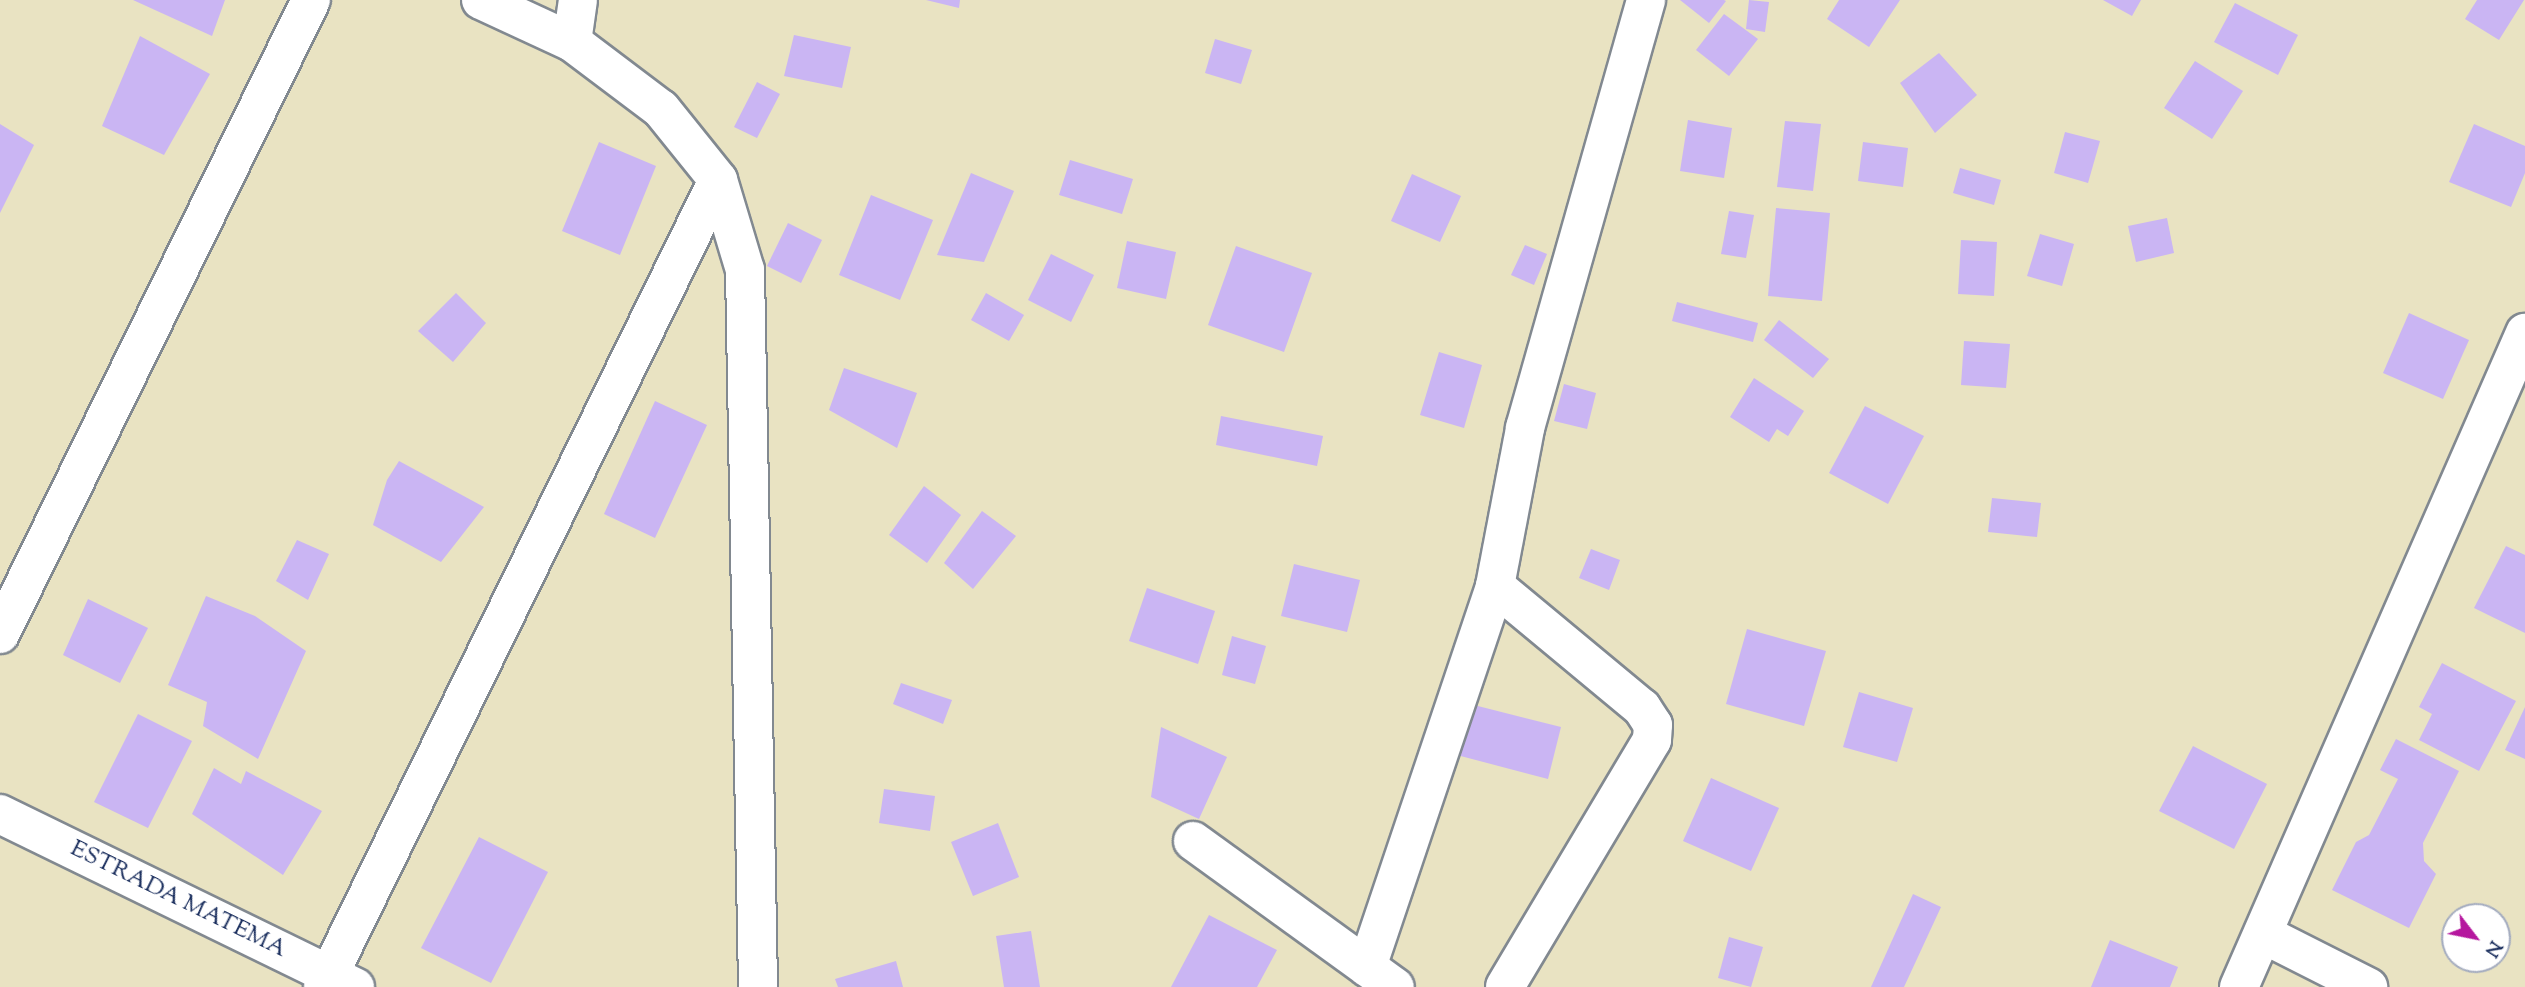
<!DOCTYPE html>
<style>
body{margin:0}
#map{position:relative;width:2525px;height:987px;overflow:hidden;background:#e9e3c2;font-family:"Sorts Mill Goudy",serif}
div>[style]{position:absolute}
.building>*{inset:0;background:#cab5f3}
.roads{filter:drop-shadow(2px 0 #828990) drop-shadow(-2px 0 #828990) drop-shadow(0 2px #828990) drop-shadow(0 -2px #828990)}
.minor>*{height:38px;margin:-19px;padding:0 19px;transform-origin:19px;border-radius:19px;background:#fff}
span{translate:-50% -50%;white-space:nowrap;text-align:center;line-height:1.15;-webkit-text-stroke:5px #fff;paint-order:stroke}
.street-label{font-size:24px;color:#1b2f5e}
.north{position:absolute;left:2441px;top:903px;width:70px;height:70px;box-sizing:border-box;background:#fff;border:2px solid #a4acbf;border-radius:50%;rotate:122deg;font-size:19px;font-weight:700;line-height:28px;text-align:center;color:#1b2f5e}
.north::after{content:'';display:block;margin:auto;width:24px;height:32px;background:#b5179e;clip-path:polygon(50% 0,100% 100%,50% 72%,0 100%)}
</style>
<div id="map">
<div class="building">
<div style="clip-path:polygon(133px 0,225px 0,212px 36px)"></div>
<div style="clip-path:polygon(926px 0,960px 0,959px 8px)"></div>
<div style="clip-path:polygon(1680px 0,1724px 0,1726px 1px,1709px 23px)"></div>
<div style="clip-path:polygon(1749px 0,1769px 2px,1765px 32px,1746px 29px)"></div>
<div style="clip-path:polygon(1839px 0,1900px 0,1869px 47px,1827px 19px)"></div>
<div style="clip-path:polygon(2103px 0,2141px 0,2132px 16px)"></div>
<div style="clip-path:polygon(2477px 0,2524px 0,2499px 40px,2465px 19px)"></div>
<div style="clip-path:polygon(2235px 3px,2298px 35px,2278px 75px,2214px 42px)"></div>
<div style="clip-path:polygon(1724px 14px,1758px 39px,1729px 76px,1696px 50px)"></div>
<div style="clip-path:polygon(794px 35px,851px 47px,842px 88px,784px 76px)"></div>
<div style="clip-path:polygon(140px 36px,210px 74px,164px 155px,102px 126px)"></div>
<div style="clip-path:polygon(1215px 39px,1252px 50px,1241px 84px,1205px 73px)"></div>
<div style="clip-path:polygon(1939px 53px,1977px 95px,1935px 133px,1900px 83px)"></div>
<div style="clip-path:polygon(2195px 61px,2243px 91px,2212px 139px,2164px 108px)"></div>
<div style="clip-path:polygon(757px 82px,780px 94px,757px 138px,734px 127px)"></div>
<div style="clip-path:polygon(1688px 120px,1732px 128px,1724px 178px,1680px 171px)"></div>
<div style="clip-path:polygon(1785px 121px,1821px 124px,1813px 191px,1777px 187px)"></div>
<div style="clip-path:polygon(0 124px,34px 145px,0 213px)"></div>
<div style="clip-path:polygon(2474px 124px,2525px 146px,2525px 173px,2511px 207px,2449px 182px)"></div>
<div style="clip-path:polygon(2065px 132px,2100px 141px,2088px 183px,2054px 173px)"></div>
<div style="clip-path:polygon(599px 142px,656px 166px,620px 255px,562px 231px)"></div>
<div style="clip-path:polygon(1863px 142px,1908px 148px,1903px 187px,1858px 181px)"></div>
<div style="clip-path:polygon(1070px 160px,1133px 179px,1122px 214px,1059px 195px)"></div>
<div style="clip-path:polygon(1960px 168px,2001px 180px,1994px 205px,1953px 193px)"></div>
<div style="clip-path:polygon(971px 173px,1014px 191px,984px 262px,937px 255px)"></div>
<div style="clip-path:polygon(1412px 174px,1461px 196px,1440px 242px,1391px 221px)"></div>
<div style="clip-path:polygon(871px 195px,933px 220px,900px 300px,839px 275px)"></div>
<div style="clip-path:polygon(1776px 208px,1830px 213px,1822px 301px,1768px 296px)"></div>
<div style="clip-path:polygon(1729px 211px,1754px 215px,1746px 258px,1721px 254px)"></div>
<div style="clip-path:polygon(2167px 218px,2174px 253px,2136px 262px,2128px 226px)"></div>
<div style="clip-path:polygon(788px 223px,822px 240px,801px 283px,767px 266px)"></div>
<div style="clip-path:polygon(2040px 234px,2074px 244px,2062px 286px,2027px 276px)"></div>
<div style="clip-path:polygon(1961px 240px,1997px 242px,1994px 296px,1958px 294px)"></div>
<div style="clip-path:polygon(1127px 241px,1176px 252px,1166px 299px,1117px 288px)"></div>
<div style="clip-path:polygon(1525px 245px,1547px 254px,1534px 285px,1511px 275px)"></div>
<div style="clip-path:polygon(1236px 246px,1312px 273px,1284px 352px,1208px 325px)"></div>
<div style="clip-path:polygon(1051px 254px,1094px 275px,1071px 322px,1028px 300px)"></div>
<div style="clip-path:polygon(456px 293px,486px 323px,453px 362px,418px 331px)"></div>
<div style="clip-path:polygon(986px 293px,1024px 315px,1009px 341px,971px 320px)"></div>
<div style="clip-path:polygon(1677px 302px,1758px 323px,1753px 342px,1672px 321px)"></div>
<div style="clip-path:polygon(2409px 313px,2469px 340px,2443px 399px,2383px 373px)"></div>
<div style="clip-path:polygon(1779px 320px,1829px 359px,1813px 378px,1764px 340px)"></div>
<div style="clip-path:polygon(1964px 341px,2010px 344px,2006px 388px,1961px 385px)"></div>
<div style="clip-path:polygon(1439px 352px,1482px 365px,1464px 428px,1420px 415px)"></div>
<div style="clip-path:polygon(844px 368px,917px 393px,897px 448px,829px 410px)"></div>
<div style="clip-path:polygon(1754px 378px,1804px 411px,1788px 436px,1777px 429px,1769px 442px,1730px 417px)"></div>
<div style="clip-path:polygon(1564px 384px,1596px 393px,1587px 429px,1554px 421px)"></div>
<div style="clip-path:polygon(655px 401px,707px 425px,655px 538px,604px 514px)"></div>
<div style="clip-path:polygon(1865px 406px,1924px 436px,1888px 504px,1829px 473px)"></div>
<div style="clip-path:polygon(1221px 416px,1323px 436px,1317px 466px,1216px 445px)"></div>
<div style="clip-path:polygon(399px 461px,484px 507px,441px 562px,373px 525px,387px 480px)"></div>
<div style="clip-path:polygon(924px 486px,961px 515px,927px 563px,889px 535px)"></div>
<div style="clip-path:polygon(1992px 498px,2041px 503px,2037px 537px,1988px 532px)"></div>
<div style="clip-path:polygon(982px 511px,1016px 536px,973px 589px,944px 563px)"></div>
<div style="clip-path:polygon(297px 540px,329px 554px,308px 600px,276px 581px)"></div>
<div style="clip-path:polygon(2506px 546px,2525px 555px,2525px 633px,2474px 608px)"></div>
<div style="clip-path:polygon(1591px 549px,1620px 560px,1609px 590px,1579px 578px)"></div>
<div style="clip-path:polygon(1294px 564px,1360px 580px,1347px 632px,1281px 616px)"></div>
<div style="clip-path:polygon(1147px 588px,1215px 611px,1198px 664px,1129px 641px)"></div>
<div style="clip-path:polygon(206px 596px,255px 616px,306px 651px,258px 759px,203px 726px,207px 702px,168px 685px)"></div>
<div style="clip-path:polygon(88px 599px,148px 628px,120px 683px,63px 655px)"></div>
<div style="clip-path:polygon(1747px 629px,1826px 651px,1804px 726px,1726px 704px)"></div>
<div style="clip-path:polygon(1232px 636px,1266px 646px,1255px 684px,1222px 675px)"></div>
<div style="clip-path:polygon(2442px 663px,2516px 701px,2479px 771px,2419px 740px,2432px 714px,2419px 707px)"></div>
<div style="clip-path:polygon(901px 683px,952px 700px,943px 724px,893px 704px)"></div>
<div style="clip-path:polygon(1859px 692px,1913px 708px,1897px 762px,1843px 747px)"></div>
<div style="clip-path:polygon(1466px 703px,1561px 727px,1548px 779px,1453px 754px)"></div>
<div style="clip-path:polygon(2525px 707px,2525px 759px,2505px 750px)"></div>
<div style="clip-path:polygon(138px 714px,192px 741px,148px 828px,94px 802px)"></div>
<div style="clip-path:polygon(1161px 727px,1227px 757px,1199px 819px,1151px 797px)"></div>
<div style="clip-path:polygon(2396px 739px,2459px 771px,2423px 843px,2424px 861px,2436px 874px,2409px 928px,2332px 890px,2356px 842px,2369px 835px,2398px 779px,2380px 770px)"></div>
<div style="clip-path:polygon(2193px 746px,2267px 784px,2234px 849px,2159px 811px)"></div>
<div style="clip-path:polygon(214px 768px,241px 784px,246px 771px,322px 811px,283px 875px,192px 814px)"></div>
<div style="clip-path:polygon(1711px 778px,1779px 808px,1751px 871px,1683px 841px)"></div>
<div style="clip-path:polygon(884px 789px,935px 796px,930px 831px,879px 823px)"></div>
<div style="clip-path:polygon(998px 823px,1019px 877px,973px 896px,951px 842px)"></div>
<div style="clip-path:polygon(479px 837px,548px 872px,491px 983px,421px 948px)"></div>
<div style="clip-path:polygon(1913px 894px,1941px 907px,1904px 987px,1871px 987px)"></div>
<div style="clip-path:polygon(1209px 915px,1277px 950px,1257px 987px,1171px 987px)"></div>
<div style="clip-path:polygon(1031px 931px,1040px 987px,1004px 987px,996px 936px)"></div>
<div style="clip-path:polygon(1729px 937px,1763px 947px,1751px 987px,1718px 978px)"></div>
<div style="clip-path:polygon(2110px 940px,2178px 967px,2170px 987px,2091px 987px)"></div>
<div style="clip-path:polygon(896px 961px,903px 987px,838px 987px,835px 979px)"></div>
</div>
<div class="roads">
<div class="minor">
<div style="left:481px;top:0;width:100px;rotate:24.8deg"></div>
<div style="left:572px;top:42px;width:111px;rotate:37deg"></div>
<div style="left:661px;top:109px;width:91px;rotate:51.2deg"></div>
<div style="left:718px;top:180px;width:94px;rotate:73.3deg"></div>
<div style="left:745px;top:270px;width:717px;rotate:88.96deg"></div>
<div style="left:572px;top:42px;width:42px;rotate:-81.9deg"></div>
<div style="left:1495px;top:586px;width:191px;rotate:39.7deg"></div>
<div style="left:1642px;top:708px;width:20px;rotate:57deg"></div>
<div style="left:1653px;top:725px;width:15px;rotate:94deg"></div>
<div style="left:1652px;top:740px;width:287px;rotate:120.8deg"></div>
<div style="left:0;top:634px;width:706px;rotate:-63.87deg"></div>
<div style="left:0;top:814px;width:395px;rotate:26deg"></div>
<div style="left:1193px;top:841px;width:249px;rotate:35.9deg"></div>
<div style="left:2263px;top:934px;width:118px;rotate:26.8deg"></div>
<div style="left:1367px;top:967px;width:402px;rotate:-71.4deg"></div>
<div style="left:1495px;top:586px;width:161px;rotate:-79.2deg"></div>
<div style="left:1525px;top:428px;width:445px;rotate:-74.2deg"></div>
<div style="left:323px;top:987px;width:898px;rotate:-63.92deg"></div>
<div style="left:2239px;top:987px;width:714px;rotate:-66.38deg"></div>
</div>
</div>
<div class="street-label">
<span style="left:178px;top:900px;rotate:26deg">ESTRADA MATEMA</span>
</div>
<div class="north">N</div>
</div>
